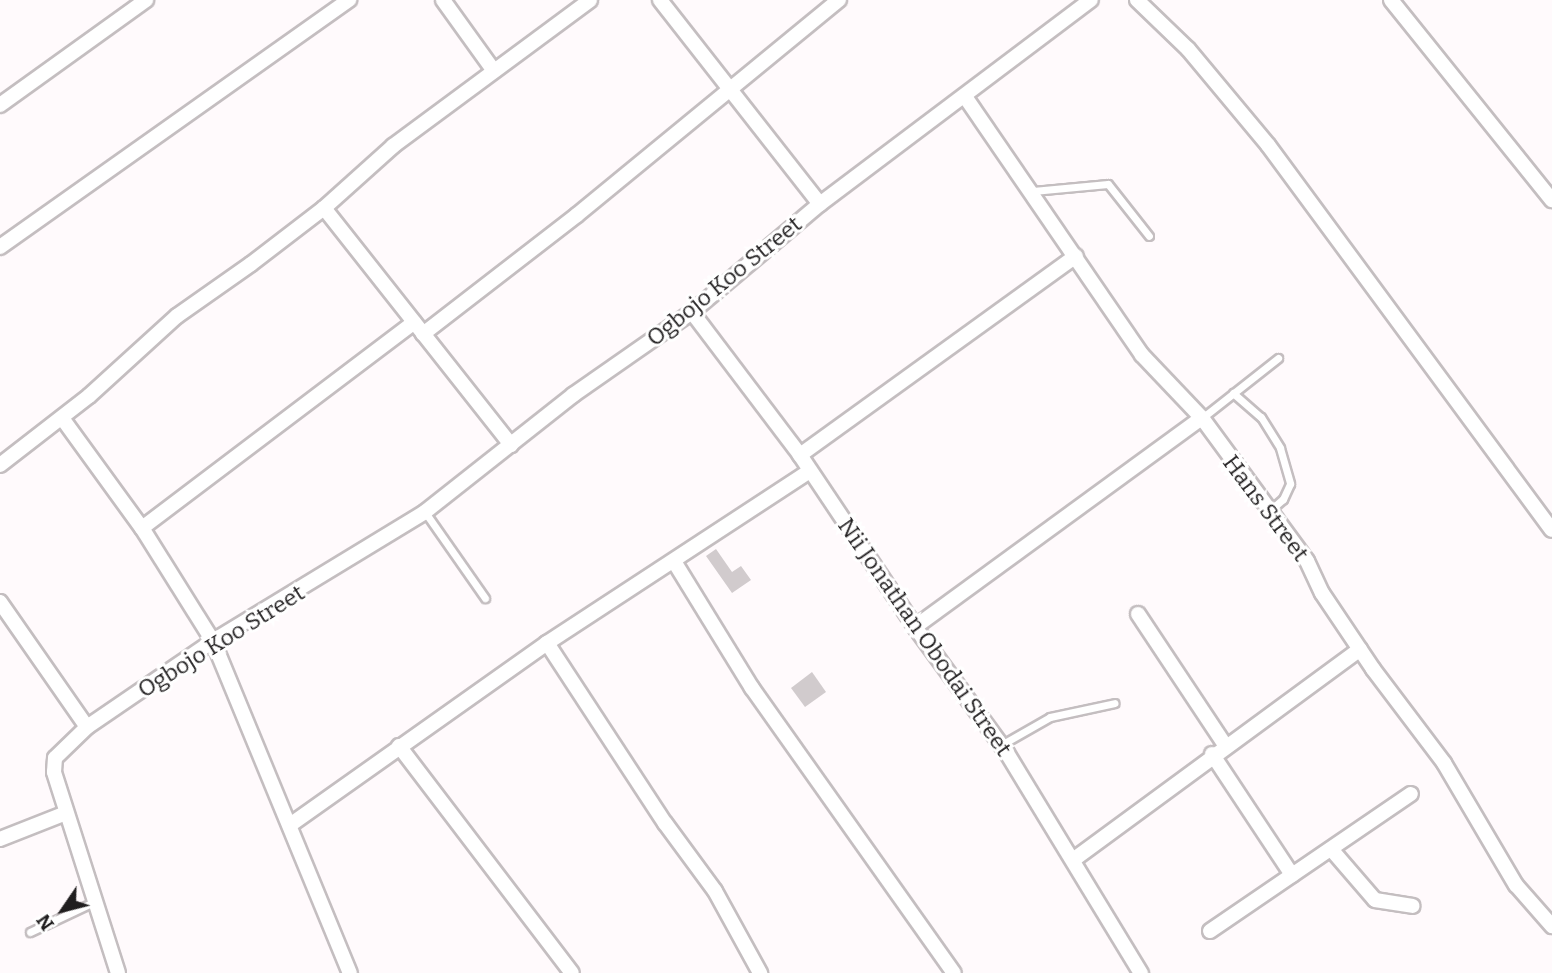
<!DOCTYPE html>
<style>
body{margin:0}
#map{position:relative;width:1552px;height:973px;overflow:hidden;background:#fffafc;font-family:Bitter,serif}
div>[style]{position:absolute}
.building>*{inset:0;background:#d1cbcd}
.roads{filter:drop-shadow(2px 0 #c4bec0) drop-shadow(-2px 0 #c4bec0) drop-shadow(0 2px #c4bec0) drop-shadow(0 -2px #c4bec0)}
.service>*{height:7px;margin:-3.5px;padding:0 3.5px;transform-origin:3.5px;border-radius:3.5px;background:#fff}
.minor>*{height:14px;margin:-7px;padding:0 7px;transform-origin:7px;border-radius:7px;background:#fff}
span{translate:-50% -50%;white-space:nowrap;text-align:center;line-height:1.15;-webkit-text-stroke:6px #fff;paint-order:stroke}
.street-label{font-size:23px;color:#201e1f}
.north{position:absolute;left:28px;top:875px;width:70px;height:70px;-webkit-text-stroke:5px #fff;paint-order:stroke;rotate:235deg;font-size:19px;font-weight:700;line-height:28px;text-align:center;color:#201e1f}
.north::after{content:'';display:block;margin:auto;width:24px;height:32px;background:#201e1f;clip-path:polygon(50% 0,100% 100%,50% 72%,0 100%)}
</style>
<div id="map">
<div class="building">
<div style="clip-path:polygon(716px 549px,732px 572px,741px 566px,751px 580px,732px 593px,706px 556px)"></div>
<div style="clip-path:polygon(812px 672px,826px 692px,805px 707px,791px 688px)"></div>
</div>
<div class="roads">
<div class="service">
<div style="left:1033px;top:191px;width:75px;rotate:-5.3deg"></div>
<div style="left:1108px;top:184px;width:66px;rotate:51.7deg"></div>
<div style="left:1233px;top:393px;width:37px;rotate:41deg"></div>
<div style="left:1261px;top:417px;width:36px;rotate:58deg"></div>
<div style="left:1280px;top:448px;width:37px;rotate:74deg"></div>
<div style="left:1290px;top:484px;width:17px;rotate:115deg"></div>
<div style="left:1283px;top:499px;width:18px;rotate:139deg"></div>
<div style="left:1202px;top:418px;width:97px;rotate:-38.3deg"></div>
<div style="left:425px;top:512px;width:105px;rotate:55.1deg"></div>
<div style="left:1001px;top:745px;width:56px;rotate:-29.7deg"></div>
<div style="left:1050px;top:717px;width:66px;rotate:-12.2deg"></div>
<div style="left:30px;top:932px;width:73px;rotate:-25.2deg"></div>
</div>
<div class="minor">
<div style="left:443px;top:0;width:87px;rotate:54.3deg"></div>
<div style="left:660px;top:0;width:259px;rotate:51.9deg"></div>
<div style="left:1137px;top:0;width:71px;rotate:43.9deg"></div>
<div style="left:1188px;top:49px;width:125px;rotate:50.2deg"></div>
<div style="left:1268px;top:145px;width:478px;rotate:53.6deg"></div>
<div style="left:1391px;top:0;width:257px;rotate:51.2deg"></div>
<div style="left:966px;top:98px;width:311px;rotate:55.6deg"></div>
<div style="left:1142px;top:355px;width:87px;rotate:46.4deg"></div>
<div style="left:1202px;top:418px;width:177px;rotate:53.7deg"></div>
<div style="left:1307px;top:561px;width:35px;rotate:65deg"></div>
<div style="left:1322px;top:593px;width:92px;rotate:56.1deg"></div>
<div style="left:1373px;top:669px;width:118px;rotate:52.9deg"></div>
<div style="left:1444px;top:763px;width:142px;rotate:59.5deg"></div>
<div style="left:1516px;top:885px;width:55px;rotate:48.7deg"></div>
<div style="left:0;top:105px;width:180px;rotate:-35.7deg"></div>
<div style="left:324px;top:208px;width:302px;rotate:51.7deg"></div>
<div style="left:0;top:247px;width:428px;rotate:-35.3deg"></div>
<div style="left:692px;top:312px;width:179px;rotate:52.9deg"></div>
<div style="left:800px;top:455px;width:207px;rotate:56.2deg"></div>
<div style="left:915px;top:627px;width:156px;rotate:53.9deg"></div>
<div style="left:1007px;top:753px;width:258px;rotate:58.7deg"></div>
<div style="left:423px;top:334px;width:195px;rotate:-37.7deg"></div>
<div style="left:577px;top:215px;width:339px;rotate:-39.4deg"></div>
<div style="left:62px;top:418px;width:136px;rotate:54deg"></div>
<div style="left:142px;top:528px;width:341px;rotate:-37.1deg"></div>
<div style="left:800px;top:455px;width:340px;rotate:-35.8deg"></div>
<div style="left:0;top:465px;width:113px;rotate:-37.8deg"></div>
<div style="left:89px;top:396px;width:119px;rotate:-42.3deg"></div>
<div style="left:177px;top:316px;width:90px;rotate:-35.1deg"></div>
<div style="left:251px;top:264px;width:92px;rotate:-37.5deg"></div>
<div style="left:324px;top:208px;width:93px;rotate:-41.9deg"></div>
<div style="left:393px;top:146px;width:245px;rotate:-36.5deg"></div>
<div style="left:142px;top:528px;width:133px;rotate:57.9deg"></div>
<div style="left:213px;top:641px;width:359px;rotate:67.6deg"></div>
<div style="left:675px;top:563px;width:147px;rotate:58.4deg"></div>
<div style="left:752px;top:688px;width:349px;rotate:54.7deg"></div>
<div style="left:0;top:602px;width:152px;rotate:55.2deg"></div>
<div style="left:1138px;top:614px;width:157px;rotate:56.4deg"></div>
<div style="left:915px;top:627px;width:355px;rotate:-36.1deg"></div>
<div style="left:547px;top:643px;width:215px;rotate:56.8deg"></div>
<div style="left:665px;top:823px;width:84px;rotate:53.7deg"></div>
<div style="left:715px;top:891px;width:94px;rotate:61.2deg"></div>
<div style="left:399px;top:746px;width:285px;rotate:52.7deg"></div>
<div style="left:1212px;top:754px;width:145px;rotate:56.5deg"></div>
<div style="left:290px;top:825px;width:315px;rotate:-35.3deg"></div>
<div style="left:547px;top:643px;width:314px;rotate:-33.2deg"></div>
<div style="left:0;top:839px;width:71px;rotate:-21.5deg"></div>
<div style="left:1331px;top:849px;width:67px;rotate:49.2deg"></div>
<div style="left:1375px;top:900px;width:38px;rotate:9deg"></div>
<div style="left:1073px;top:860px;width:356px;rotate:-36.3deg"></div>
<div style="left:1210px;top:931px;width:243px;rotate:-34.3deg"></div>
<div style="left:118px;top:973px;width:211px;rotate:-107.7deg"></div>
<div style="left:54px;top:772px;width:14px;rotate:-86deg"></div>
<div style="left:55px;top:758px;width:45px;rotate:-44.1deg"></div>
<div style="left:87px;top:727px;width:153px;rotate:-34.3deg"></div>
<div style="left:213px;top:641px;width:248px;rotate:-31.3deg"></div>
<div style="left:425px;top:512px;width:189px;rotate:-38.3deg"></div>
<div style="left:573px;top:395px;width:145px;rotate:-34.9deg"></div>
<div style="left:692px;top:312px;width:167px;rotate:-40.2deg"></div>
<div style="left:820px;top:204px;width:339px;rotate:-37deg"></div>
</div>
</div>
<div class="street-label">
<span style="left:724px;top:281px;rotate:-39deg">Ogbojo Koo Street</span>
<span style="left:1266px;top:508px;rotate:53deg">Hans Street</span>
<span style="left:925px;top:637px;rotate:55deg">Nii Jonathan Obodai Street</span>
<span style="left:221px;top:641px;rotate:-32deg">Ogbojo Koo Street</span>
</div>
<div class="north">N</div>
</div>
